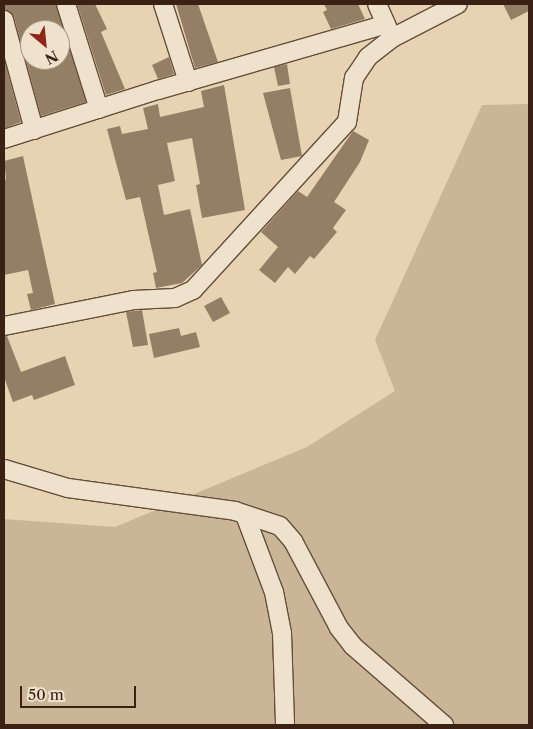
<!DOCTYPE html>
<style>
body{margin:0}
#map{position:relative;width:533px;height:729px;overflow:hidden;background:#e7d3b1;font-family:"Libre Caslon Text",serif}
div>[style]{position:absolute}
.green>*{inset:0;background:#cab596}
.building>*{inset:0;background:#947e66}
.roads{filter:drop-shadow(1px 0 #654e3b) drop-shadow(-1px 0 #654e3b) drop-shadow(0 1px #654e3b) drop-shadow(0 -1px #654e3b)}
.minor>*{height:18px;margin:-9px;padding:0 9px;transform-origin:9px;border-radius:9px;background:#efe2cc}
span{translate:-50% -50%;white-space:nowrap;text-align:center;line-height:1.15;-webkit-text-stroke:5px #efe2cc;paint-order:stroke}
.frame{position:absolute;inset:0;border:5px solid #3a2114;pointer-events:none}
.north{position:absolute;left:20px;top:20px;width:50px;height:50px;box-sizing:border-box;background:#efe2cc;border:1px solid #a79582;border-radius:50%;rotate:152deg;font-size:14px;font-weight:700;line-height:20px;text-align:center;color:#3a2114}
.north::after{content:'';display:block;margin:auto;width:18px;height:22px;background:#8f2418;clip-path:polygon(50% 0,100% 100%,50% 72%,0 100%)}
.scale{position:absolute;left:20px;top:686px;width:116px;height:22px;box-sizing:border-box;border:2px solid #3a2114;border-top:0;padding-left:6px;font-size:15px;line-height:18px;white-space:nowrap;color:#3a2114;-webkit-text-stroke:4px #efe2cc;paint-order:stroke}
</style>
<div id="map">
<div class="green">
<div style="clip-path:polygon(529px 104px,529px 725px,4px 725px,4px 519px,115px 527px,307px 447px,395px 391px,375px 340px,482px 105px)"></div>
</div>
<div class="building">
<div style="clip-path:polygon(evenodd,4px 4px,56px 4px,86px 102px,41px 116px,14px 17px,4px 10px,4px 4px,30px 30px,60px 30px,60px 60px,30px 60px,30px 30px)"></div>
<div style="clip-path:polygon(77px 4px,95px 4px,107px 29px,101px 32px,125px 89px,106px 95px)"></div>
<div style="clip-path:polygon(176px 4px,198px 4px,218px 62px,195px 68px)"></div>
<div style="clip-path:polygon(324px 4px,358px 4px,365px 19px,331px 29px,323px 12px,327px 10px)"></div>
<div style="clip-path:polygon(503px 4px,529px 4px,529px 11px,511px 20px)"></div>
<div style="clip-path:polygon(169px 57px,174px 74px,158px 79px,152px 65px)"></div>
<div style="clip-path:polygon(4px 59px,21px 122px,5px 128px,4px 124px)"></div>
<div style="clip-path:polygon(287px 64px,290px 84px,278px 86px,274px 67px)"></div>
<div style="clip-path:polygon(224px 85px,245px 210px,202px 218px,196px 185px,200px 184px,192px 138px,167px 143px,175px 181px,158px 185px,164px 215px,190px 209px,202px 265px,182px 283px,156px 288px,153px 273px,157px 272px,140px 197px,126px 200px,107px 129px,120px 126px,122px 134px,148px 129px,143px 108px,158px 104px,160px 117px,204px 107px,201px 91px)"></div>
<div style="clip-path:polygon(290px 88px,302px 156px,281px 160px,263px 93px)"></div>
<div style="clip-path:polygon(353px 131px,369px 140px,360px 162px,334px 202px,346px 210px,333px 228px,337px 232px,314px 259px,310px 256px,295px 274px,288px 267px,275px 283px,259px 270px,278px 247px,261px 232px,298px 191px,307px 197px)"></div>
<div style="clip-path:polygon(23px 156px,55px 304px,31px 310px,27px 294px,33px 293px,28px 270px,4px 275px,4px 180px,6px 179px,4px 161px)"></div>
<div style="clip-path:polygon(221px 297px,230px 313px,213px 322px,204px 306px)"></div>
<div style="clip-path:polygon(142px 310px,148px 345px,133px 347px,126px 312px)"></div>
<div style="clip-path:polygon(179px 328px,181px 336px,196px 332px,200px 347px,154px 358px,149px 334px)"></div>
<div style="clip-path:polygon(4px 336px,7px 336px,21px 372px,65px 356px,75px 385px,34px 400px,32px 395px,13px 402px,4px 377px)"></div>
</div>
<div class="roads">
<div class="minor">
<div style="left:66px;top:4px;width:110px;rotate:72.6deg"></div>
<div style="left:163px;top:4px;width:82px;rotate:72.2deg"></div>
<div style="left:377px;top:4px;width:32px;rotate:66deg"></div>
<div style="left:4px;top:20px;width:114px;rotate:74.7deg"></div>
<div style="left:4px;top:139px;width:162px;rotate:-17.7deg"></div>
<div style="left:158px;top:90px;width:237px;rotate:-16.1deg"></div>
<div style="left:4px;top:326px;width:133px;rotate:-11.3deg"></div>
<div style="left:134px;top:300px;width:41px;rotate:-2.8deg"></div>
<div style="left:175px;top:298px;width:20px;rotate:-24deg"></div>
<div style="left:193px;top:290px;width:228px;rotate:-47.5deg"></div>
<div style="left:347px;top:122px;width:45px;rotate:-81deg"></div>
<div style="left:354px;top:78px;width:25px;rotate:-56deg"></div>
<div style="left:368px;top:57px;width:31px;rotate:-38deg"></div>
<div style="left:392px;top:38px;width:74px;rotate:-27.3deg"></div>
<div style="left:4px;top:469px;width:67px;rotate:16.5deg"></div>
<div style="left:68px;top:488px;width:169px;rotate:7.8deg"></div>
<div style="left:235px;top:511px;width:47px;rotate:18.4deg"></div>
<div style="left:280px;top:526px;width:20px;rotate:49deg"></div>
<div style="left:293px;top:541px;width:98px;rotate:62.1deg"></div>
<div style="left:339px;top:628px;width:23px;rotate:52deg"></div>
<div style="left:353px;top:646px;width:121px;rotate:41deg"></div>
<div style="left:245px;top:515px;width:82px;rotate:69.4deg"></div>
<div style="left:274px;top:592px;width:42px;rotate:79deg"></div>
<div style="left:282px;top:633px;width:92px;rotate:88.1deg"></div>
</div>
</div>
<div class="frame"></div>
<div class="north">N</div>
<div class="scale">50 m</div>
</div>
